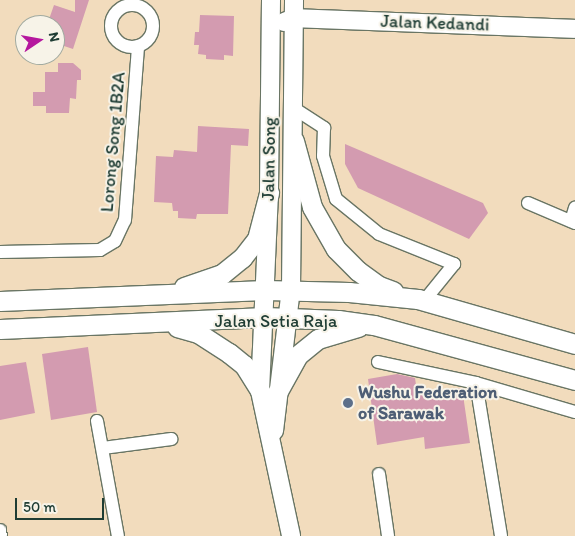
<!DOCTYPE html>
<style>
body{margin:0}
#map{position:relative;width:575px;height:536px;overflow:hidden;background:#f2dcbd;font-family:Itim,sans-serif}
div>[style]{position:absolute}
.building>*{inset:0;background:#d39bb0}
.roads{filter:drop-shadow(1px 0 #697564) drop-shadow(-1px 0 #697564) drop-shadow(0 1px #697564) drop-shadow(0 -1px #697564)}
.street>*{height:12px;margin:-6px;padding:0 6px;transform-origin:6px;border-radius:6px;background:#fff}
.street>.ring{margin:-6px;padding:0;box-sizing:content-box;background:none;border:12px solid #fff;border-radius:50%}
.secondary>*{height:18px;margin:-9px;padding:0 9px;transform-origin:9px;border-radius:9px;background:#fff}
.primary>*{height:19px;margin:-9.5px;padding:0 9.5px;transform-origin:9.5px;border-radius:9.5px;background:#fff}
.dots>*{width:14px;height:14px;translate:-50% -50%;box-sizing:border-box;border:2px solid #f7f3e8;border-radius:50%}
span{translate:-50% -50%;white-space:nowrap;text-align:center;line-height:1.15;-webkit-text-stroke:4px #f7f3e8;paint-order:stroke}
.street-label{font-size:18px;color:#1f3d34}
.service-label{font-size:18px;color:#4e5e75;font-weight:700}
.left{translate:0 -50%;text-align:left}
.north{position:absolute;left:15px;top:15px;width:50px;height:50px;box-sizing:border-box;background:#f7f3e8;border:1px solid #a1aaa0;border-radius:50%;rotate:78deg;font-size:14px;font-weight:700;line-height:20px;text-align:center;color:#1f3d34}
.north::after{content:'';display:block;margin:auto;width:18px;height:22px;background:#b5179e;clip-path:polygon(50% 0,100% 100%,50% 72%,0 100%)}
.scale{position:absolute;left:15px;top:498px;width:89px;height:22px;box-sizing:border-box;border:2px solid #1f3d34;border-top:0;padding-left:6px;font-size:15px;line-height:18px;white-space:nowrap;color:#1f3d34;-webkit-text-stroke:4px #f7f3e8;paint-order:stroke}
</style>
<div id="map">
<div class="building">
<div style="clip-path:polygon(75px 0,89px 0,73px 49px,55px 43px,55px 25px,47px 25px,54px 5px,75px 12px)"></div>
<div style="clip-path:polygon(200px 15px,234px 16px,233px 56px,224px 55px,224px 60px,206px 59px,206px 55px,198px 54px,199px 45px,194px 45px,195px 32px,199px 32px)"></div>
<div style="clip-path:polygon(58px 63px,73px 63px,81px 70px,81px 80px,77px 80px,76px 99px,70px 98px,69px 113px,46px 113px,46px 106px,33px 106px,33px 92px,45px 92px,45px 72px,58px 72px)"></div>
<div style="clip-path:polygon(198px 126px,249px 129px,248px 146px,231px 145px,228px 214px,197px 214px,196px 219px,178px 218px,178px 211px,173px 211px,172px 203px,154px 202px,156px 156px,173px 157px,174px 150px,197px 152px)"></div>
<div style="clip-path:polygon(345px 144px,483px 203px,488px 213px,469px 239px,358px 188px,345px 164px)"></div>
<div style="clip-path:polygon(88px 347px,97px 412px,51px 420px,42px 354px)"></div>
<div style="clip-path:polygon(26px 362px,35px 413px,0 420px,0 366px)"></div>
<div style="clip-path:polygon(397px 374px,415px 378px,417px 392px,462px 388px,470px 443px,425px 449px,424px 437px,377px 445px,368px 379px)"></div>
</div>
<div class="roads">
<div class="street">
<div class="ring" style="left:111px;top:5px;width:30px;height:30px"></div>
<div style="left:295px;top:109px;width:35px;rotate:33deg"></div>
<div style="left:324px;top:128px;width:28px;rotate:92deg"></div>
<div style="left:323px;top:156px;width:45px;rotate:73.2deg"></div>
<div style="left:336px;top:199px;width:55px;rotate:39.1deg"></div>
<div style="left:379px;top:234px;width:81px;rotate:21.8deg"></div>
<div style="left:454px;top:264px;width:48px;rotate:129deg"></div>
<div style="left:528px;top:203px;width:51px;rotate:23.1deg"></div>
<div style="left:571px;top:221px;width:14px;rotate:-73deg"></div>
<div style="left:0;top:252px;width:100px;rotate:-1.1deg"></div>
<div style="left:100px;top:250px;width:17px;rotate:-31deg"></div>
<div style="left:115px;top:241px;width:23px;rotate:-65deg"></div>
<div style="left:125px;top:220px;width:174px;rotate:-85.7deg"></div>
<div style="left:378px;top:362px;width:100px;rotate:12.1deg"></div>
<div style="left:476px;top:383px;width:103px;rotate:16.3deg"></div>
<div style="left:476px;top:383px;width:155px;rotate:80.7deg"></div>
<div style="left:97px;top:421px;width:117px;rotate:79.7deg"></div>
<div style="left:103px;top:448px;width:69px;rotate:-7.5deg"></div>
<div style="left:379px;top:474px;width:63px;rotate:81.7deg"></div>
<div style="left:0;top:530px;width:6px;rotate:81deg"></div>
</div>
<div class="secondary">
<div style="left:271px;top:0;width:193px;rotate:90.6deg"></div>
<div style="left:269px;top:193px;width:198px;rotate:92.6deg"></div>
<div style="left:260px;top:391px;width:148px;rotate:77.9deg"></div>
<div style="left:284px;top:22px;width:11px;rotate:-22deg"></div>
<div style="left:294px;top:18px;width:281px;rotate:2.2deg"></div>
<div style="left:274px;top:431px;width:143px;rotate:-83.2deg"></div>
<div style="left:291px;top:289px;width:289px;rotate:-89.4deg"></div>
</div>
<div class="primary">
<div style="left:294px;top:141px;width:68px;rotate:74.7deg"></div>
<div style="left:312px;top:207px;width:48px;rotate:60.3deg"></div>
<div style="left:336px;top:249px;width:31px;rotate:45deg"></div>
<div style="left:358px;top:271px;width:26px;rotate:36deg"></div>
<div style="left:379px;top:286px;width:15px;rotate:20deg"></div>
<div style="left:184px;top:287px;width:40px;rotate:-18.9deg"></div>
<div style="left:222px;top:274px;width:26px;rotate:-39deg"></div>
<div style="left:242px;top:258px;width:24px;rotate:-52deg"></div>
<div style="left:257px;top:239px;width:48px;rotate:-75.4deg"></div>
<div style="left:0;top:301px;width:265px;rotate:-2.4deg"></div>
<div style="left:265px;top:290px;width:84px;rotate:1.4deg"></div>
<div style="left:349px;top:292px;width:69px;rotate:5.8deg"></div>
<div style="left:418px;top:299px;width:163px;rotate:16deg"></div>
<div style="left:177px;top:327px;width:22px;rotate:16deg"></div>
<div style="left:198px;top:333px;width:37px;rotate:33deg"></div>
<div style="left:229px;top:353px;width:19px;rotate:39deg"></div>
<div style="left:244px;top:365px;width:31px;rotate:58deg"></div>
<div style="left:0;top:329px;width:265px;rotate:-2.6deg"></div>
<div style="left:265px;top:317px;width:73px;rotate:2.4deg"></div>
<div style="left:338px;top:320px;width:36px;rotate:8deg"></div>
<div style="left:374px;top:325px;width:208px;rotate:15.3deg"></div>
<div style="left:277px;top:393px;width:43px;rotate:-61.1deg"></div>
<div style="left:298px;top:355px;width:26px;rotate:-39deg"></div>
<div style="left:318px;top:339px;width:42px;rotate:-16.7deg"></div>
</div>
</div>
<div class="dots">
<div style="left:348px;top:403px;background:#5c6f8a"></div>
</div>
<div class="street-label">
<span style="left:435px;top:23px;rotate:2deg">Jalan Kedandi</span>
<span style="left:113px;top:142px;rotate:-85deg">Lorong Song 1B2A</span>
<span style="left:269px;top:159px;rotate:-89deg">Jalan Song</span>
<span style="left:276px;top:321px">Jalan Setia Raja</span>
</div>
<div class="service-label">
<span class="left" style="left:358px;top:403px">Wushu Federation<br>of Sarawak</span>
</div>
<div class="north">N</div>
<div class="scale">50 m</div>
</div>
